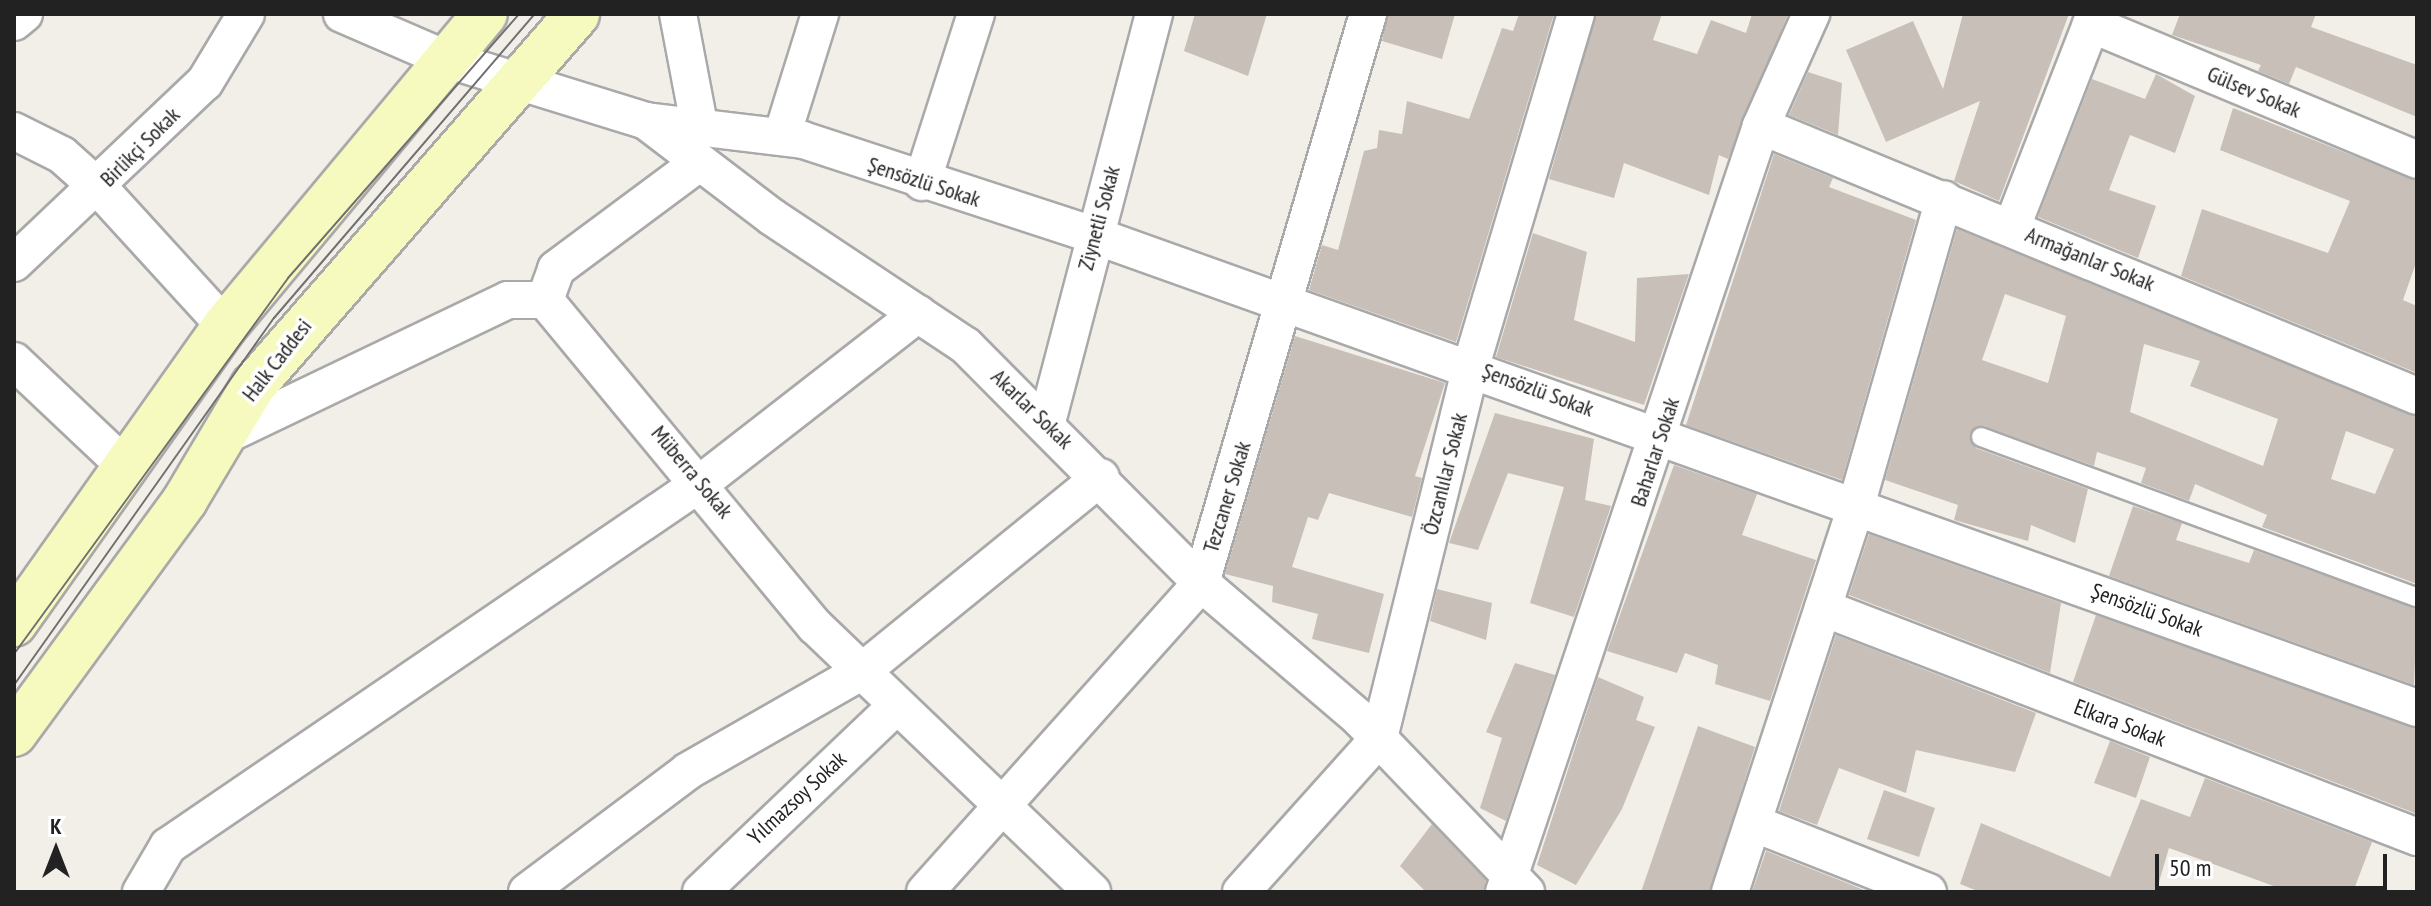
<!DOCTYPE html>
<meta charset="utf-8">
<style>
body{margin:0}
#map{position:relative;width:2431px;height:906px;overflow:hidden;background:#f2efe9;font-family:"PT Sans Narrow",sans-serif}
div>[style]{position:absolute}
.building>*{inset:0;background:#c7bfb8}
.roads{filter:drop-shadow(2px 0 #a9a9a9) drop-shadow(-2px 0 #a9a9a9) drop-shadow(0 2px #a9a9a9) drop-shadow(0 -2px #a9a9a9)}
.lane>*{height:18px;margin:-9px;padding:0 9px;transform-origin:9px;border-radius:9px;background:#fff}
.street>*{height:36px;margin:-18px;padding:0 18px;transform-origin:18px;border-radius:18px;background:#fff}
.secondary>*{height:44px;margin:-22px;padding:0 22px;transform-origin:22px;border-radius:22px;background:#f7fabf}
.tram>*{height:2px;margin:-1px;padding:0 1px;transform-origin:1px;border-radius:1px;background:#707070}
span{translate:-50% -50%;white-space:nowrap;text-align:center;line-height:1.15;-webkit-text-stroke:7px #fff;paint-order:stroke}
.street-label{font-size:22px;color:#222}
.frame{position:absolute;inset:0;border:16px solid #222;pointer-events:none}
.north{position:absolute;left:16px;top:810px;width:80px;height:80px;-webkit-text-stroke:6px #fff;paint-order:stroke;rotate:0deg;font-size:22px;font-weight:700;line-height:32px;text-align:center;color:#222}
.north::after{content:'';display:block;margin:auto;width:28px;height:36px;background:#222;clip-path:polygon(50% 0,100% 100%,50% 72%,0 100%)}
.scale{position:absolute;left:2155px;top:854px;width:232px;height:36px;box-sizing:border-box;border:4px solid #222;border-top:0;padding-left:10px;font-size:24px;line-height:28px;white-space:nowrap;color:#222;-webkit-text-stroke:6px #fff;paint-order:stroke}
</style>
<div id="map">
<div class="building">
<div style="clip-path:polygon(1195px 14px,1267px 14px,1248px 76px,1184px 51px)"></div>
<div style="clip-path:polygon(1388px 14px,1455px 14px,1442px 59px,1382px 41px)"></div>
<div style="clip-path:polygon(1519px 14px,1554px 14px,1456px 342px,1309px 290px,1322px 245px,1338px 250px,1364px 151px,1377px 148px,1379px 130px,1402px 134px,1407px 101px,1469px 119px,1502px 28px,1513px 31px)"></div>
<div style="clip-path:polygon(1596px 14px,1662px 14px,1653px 40px,1697px 54px,1711px 20px,1746px 33px,1752px 14px,1788px 14px,1728px 159px,1719px 155px,1709px 195px,1624px 163px,1614px 198px,1549px 179px)"></div>
<div style="clip-path:polygon(1963px 14px,2069px 14px,1999px 201px,1954px 181px,1980px 101px,1886px 142px,1846px 50px,1913px 21px,1943px 89px)"></div>
<div style="clip-path:polygon(2180px 14px,2316px 14px,2311px 27px,2417px 65px,2417px 117px,2296px 67px,2289px 84px,2258px 71px,2261px 65px,2172px 35px)"></div>
<div style="clip-path:polygon(1808px 72px,1842px 83px,1838px 135px,1789px 115px)"></div>
<div style="clip-path:polygon(2156px 74px,2195px 96px,2175px 153px,2130px 135px,2109px 190px,2156px 206px,2138px 258px,2038px 217px,2092px 79px,2145px 99px)"></div>
<div style="clip-path:polygon(2233px 108px,2417px 181px,2417px 260px,2403px 300px,2417px 306px,2417px 373px,2181px 276px,2202px 209px,2328px 253px,2350px 201px,2220px 150px)"></div>
<div style="clip-path:polygon(1774px 154px,1833px 178px,1829px 187px,1916px 220px,1842px 480px,1686px 425px)"></div>
<div style="clip-path:polygon(evenodd,1957px 229px,2417px 417px,2417px 584px,2262px 527px,2267px 515px,2195px 484px,2189px 501px,2141px 483px,2146px 468px,2097px 452px,2094px 466px,1984px 426px,1970px 434px,1976px 448px,2088px 489px,2075px 543px,2031px 525px,2028px 541px,1954px 520px,1958px 505px,1885px 480px,1957px 229px,2005px 294px,2066px 316px,2048px 383px,1982px 360px,2005px 294px,1957px 229px,2144px 344px,2200px 361px,2190px 386px,2278px 419px,2263px 466px,2130px 412px,2144px 344px,1957px 229px,2346px 431px,2394px 449px,2375px 494px,2331px 479px,2346px 431px)"></div>
<div style="clip-path:polygon(1533px 233px,1587px 252px,1574px 320px,1635px 342px,1637px 278px,1689px 274px,1644px 405px,1496px 357px)"></div>
<div style="clip-path:polygon(1295px 336px,1445px 383px,1415px 476px,1422px 478px,1412px 517px,1329px 493px,1318px 520px,1308px 517px,1292px 567px,1384px 594px,1369px 653px,1312px 639px,1318px 614px,1272px 602px,1273px 586px,1225px 574px)"></div>
<div style="clip-path:polygon(1495px 413px,1594px 439px,1585px 500px,1611px 506px,1574px 617px,1530px 603px,1564px 487px,1508px 473px,1478px 550px,1449px 543px)"></div>
<div style="clip-path:polygon(1674px 465px,1757px 494px,1742px 535px,1816px 560px,1770px 701px,1715px 684px,1718px 665px,1685px 653px,1677px 673px,1607px 651px)"></div>
<div style="clip-path:polygon(2133px 506px,2182px 523px,2176px 540px,2249px 563px,2254px 550px,2417px 609px,2414px 685px,2109px 576px)"></div>
<div style="clip-path:polygon(1869px 534px,2061px 603px,2050px 673px,1849px 595px)"></div>
<div style="clip-path:polygon(1437px 589px,1492px 603px,1486px 640px,1430px 621px)"></div>
<div style="clip-path:polygon(2096px 615px,2417px 728px,2417px 814px,2073px 682px)"></div>
<div style="clip-path:polygon(1836px 635px,2036px 713px,2015px 772px,1916px 750px,1906px 793px,1839px 768px,1817px 825px,1779px 811px)"></div>
<div style="clip-path:polygon(1515px 663px,1555px 675px,1506px 821px,1480px 808px,1502px 738px,1486px 732px)"></div>
<div style="clip-path:polygon(1598px 677px,1644px 697px,1636px 720px,1655px 727px,1622px 809px,1576px 885px,1537px 865px)"></div>
<div style="clip-path:polygon(1698px 726px,1755px 747px,1710px 892px,1641px 892px)"></div>
<div style="clip-path:polygon(2110px 741px,2150px 757px,2136px 798px,2094px 783px)"></div>
<div style="clip-path:polygon(2205px 778px,2372px 842px,2353px 892px,2290px 892px,2169px 848px,2156px 892px,1980px 892px,1960px 884px,1981px 823px,2110px 877px,2141px 799px,2190px 817px)"></div>
<div style="clip-path:polygon(1884px 790px,1935px 808px,1919px 857px,1867px 839px)"></div>
<div style="clip-path:polygon(1432px 824px,1486px 880px,1484px 892px,1426px 892px,1400px 866px)"></div>
<div style="clip-path:polygon(1766px 851px,1852px 885px,1868px 892px,1752px 892px)"></div>
</div>
<div class="roads">
<div class="lane">
<div style="left:1981px;top:437px;width:464px;rotate:20.2deg"></div>
</div>
<div class="street">
<div style="left:342px;top:14px;width:113px;rotate:23.4deg"></div>
<div style="left:446px;top:59px;width:209px;rotate:17.2deg"></div>
<div style="left:646px;top:121px;width:158px;rotate:37.3deg"></div>
<div style="left:772px;top:217px;width:233px;rotate:33.6deg"></div>
<div style="left:966px;top:346px;width:334px;rotate:45.2deg"></div>
<div style="left:1201px;top:583px;width:209px;rotate:40.5deg"></div>
<div style="left:1360px;top:719px;width:240px;rotate:46.2deg"></div>
<div style="left:678px;top:14px;width:112px;rotate:79.2deg"></div>
<div style="left:14px;top:22px;width:13px;rotate:-39deg"></div>
<div style="left:2091px;top:24px;width:353px;rotate:22.6deg"></div>
<div style="left:646px;top:121px;width:158px;rotate:6.9deg"></div>
<div style="left:803px;top:140px;width:305px;rotate:18.1deg"></div>
<div style="left:1093px;top:235px;width:1406px;rotate:19.66deg"></div>
<div style="left:1761px;top:126px;width:709px;rotate:22.37deg"></div>
<div style="left:14px;top:131px;width:54px;rotate:26.6deg"></div>
<div style="left:62px;top:155px;width:51px;rotate:41.8deg"></div>
<div style="left:100px;top:189px;width:185px;rotate:47.6deg"></div>
<div style="left:782px;top:136px;width:128px;rotate:-72.7deg"></div>
<div style="left:922px;top:182px;width:176px;rotate:-72.2deg"></div>
<div style="left:2012px;top:227px;width:229px;rotate:-68.7deg"></div>
<div style="left:14px;top:263px;width:263px;rotate:-43.5deg"></div>
<div style="left:205px;top:82px;width:79px;rotate:-58.9deg"></div>
<div style="left:545px;top:300px;width:33px;rotate:-70deg"></div>
<div style="left:556px;top:269px;width:179px;rotate:-36.6deg"></div>
<div style="left:14px;top:361px;width:149px;rotate:43.4deg"></div>
<div style="left:1047px;top:422px;width:422px;rotate:-75.3deg"></div>
<div style="left:222px;top:437px;width:317px;rotate:-25.6deg"></div>
<div style="left:508px;top:300px;width:37px"></div>
<div style="left:545px;top:300px;width:423px;rotate:50.4deg"></div>
<div style="left:815px;top:626px;width:384px;rotate:43.8deg"></div>
<div style="left:1823px;top:608px;width:637px;rotate:21.08deg"></div>
<div style="left:1753px;top:823px;width:188px;rotate:21.5deg"></div>
<div style="left:141px;top:892px;width:53px;rotate:-59.6deg"></div>
<div style="left:168px;top:846px;width:646px;rotate:-34.28deg"></div>
<div style="left:702px;top:482px;width:274px;rotate:-37.9deg"></div>
<div style="left:527px;top:892px;width:201px;rotate:-36.9deg"></div>
<div style="left:688px;top:771px;width:199px;rotate:-29.8deg"></div>
<div style="left:861px;top:672px;width:309px;rotate:-39.1deg"></div>
<div style="left:701px;top:892px;width:269px;rotate:-43.6deg"></div>
<div style="left:925px;top:892px;width:414px;rotate:-48.2deg"></div>
<div style="left:1201px;top:583px;width:593px;rotate:-73.64deg"></div>
<div style="left:1241px;top:892px;width:207px;rotate:-48.1deg"></div>
<div style="left:1379px;top:738px;width:383px;rotate:-76.1deg"></div>
<div style="left:1471px;top:366px;width:367px;rotate:-73.4deg"></div>
<div style="left:1504px;top:892px;width:808px;rotate:-71.45deg"></div>
<div style="left:1761px;top:126px;width:123px;rotate:-65.9deg"></div>
<div style="left:1730px;top:892px;width:406px;rotate:-71.9deg"></div>
<div style="left:1856px;top:506px;width:319px;rotate:-74deg"></div>
</div>
<div class="secondary">
<div style="left:14px;top:624px;width:365px;rotate:-54.7deg"></div>
<div style="left:225px;top:326px;width:406px;rotate:-50.2deg"></div>
<div style="left:14px;top:734px;width:290px;rotate:-53.8deg"></div>
<div style="left:185px;top:500px;width:133px;rotate:-59.2deg"></div>
<div style="left:253px;top:386px;width:493px;rotate:-48.9deg"></div>
</div>
</div>
<div class="tram">
<div style="left:14px;top:654px;width:465px;rotate:-53.9deg"></div>
<div style="left:288px;top:278px;width:351px;rotate:-48.8deg"></div>
<div style="left:14px;top:685px;width:450px;rotate:-54.7deg"></div>
<div style="left:274px;top:318px;width:401px;rotate:-49.4deg"></div>
</div>
<div class="street-label">
<span style="left:2254px;top:92px;rotate:23deg">Gülsev Sokak</span>
<span style="left:140px;top:147px;rotate:-45deg">Birlikçi Sokak</span>
<span style="left:924px;top:182px;rotate:18deg">Şensözlü Sokak</span>
<span style="left:1099px;top:218px;rotate:-75deg">Ziynetli Sokak</span>
<span style="left:2090px;top:259px;rotate:22deg">Armağanlar Sokak</span>
<span style="left:277px;top:360px;rotate:-52deg">Halk Caddesi</span>
<span style="left:1538px;top:390px;rotate:20deg">Şensözlü Sokak</span>
<span style="left:1032px;top:409px;rotate:44deg">Akarlar Sokak</span>
<span style="left:1655px;top:452px;rotate:-72deg">Baharlar Sokak</span>
<span style="left:692px;top:472px;rotate:50deg">Müberra Sokak</span>
<span style="left:1445px;top:474px;rotate:-76deg">Özcanlılar Sokak</span>
<span style="left:1227px;top:497px;rotate:-73deg">Tezcaner Sokak</span>
<span style="left:2147px;top:610px;rotate:20deg">Şensözlü Sokak</span>
<span style="left:2120px;top:723px;rotate:21deg">Elkara Sokak</span>
<span style="left:797px;top:798px;rotate:-43deg">Yılmazsoy Sokak</span>
</div>
<div class="frame"></div>
<div class="north">K</div>
<div class="scale">50 m</div>
</div>
